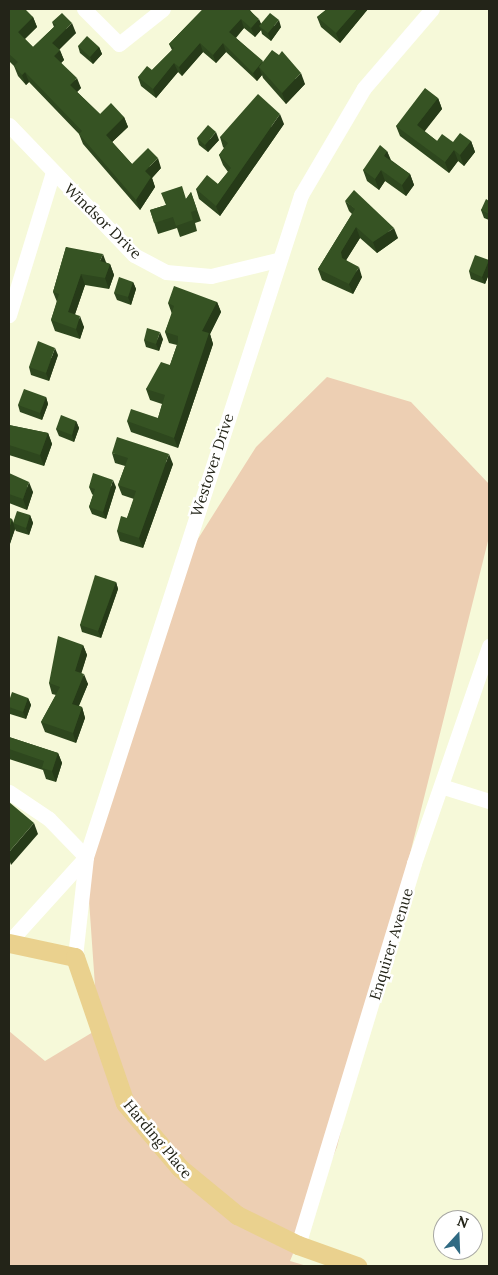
<!DOCTYPE html>
<style>
body{margin:0}
#map{position:relative;width:498px;height:1275px;overflow:hidden;background:#f6f9d9;font-family:Lora,serif}
div>[style]{position:absolute}
.green>*{inset:0;background:#edcfb3}
.minor>*{height:15px;margin:-7.5px;padding:0 7.5px;transform-origin:7.5px;border-radius:7.5px;background:#fff}
.major>*{height:19px;margin:-9.5px;padding:0 9.5px;transform-origin:9.5px;border-radius:9.5px;background:#ead18e}
.wall>*{inset:0;background:#2e471e}
.shaded-wall>*{inset:0;background:#263a18}
.building>*{inset:0;background:#365323}
span{translate:-50% -50%;white-space:nowrap;text-align:center;line-height:1.15;-webkit-text-stroke:5px #fff;paint-order:stroke}
.street-label{font-size:15px;color:#232418}
.frame{position:absolute;inset:0;border:10px solid #232418;pointer-events:none}
.north{position:absolute;left:433px;top:1210px;width:50px;height:50px;box-sizing:border-box;background:#fff;border:1px solid #a7a7a3;border-radius:50%;rotate:20deg;font-size:14px;font-weight:700;line-height:20px;text-align:center;color:#232418}
.north::after{content:'';display:block;margin:auto;width:18px;height:22px;background:#306a83;clip-path:polygon(50% 0,100% 100%,50% 72%,0 100%)}
</style>
<div id="map">
<div class="green">
<div style="clip-path:polygon(327px 377px,411px 402px,489px 484px,489px 537px,337px 1147px,290px 1261px,307px 1266px,9px 1266px,9px 1031px,45px 1061px,98px 1029px,86px 857px,177px 572px,256px 447px)"></div>
</div>
<div class="minor">
<div style="left:84px;top:9px;width:49px;rotate:45deg"></div>
<div style="left:119px;top:44px;width:56px;rotate:-38.5deg"></div>
<div style="left:9px;top:125px;width:180px;rotate:46.1deg"></div>
<div style="left:134px;top:255px;width:36px;rotate:28deg"></div>
<div style="left:166px;top:272px;width:45px;rotate:5.1deg"></div>
<div style="left:211px;top:276px;width:68px;rotate:-13.6deg"></div>
<div style="left:9px;top:315px;width:150px;rotate:-72.9deg"></div>
<div style="left:444px;top:787px;width:47px;rotate:17.3deg"></div>
<div style="left:9px;top:792px;width:48px;rotate:34deg"></div>
<div style="left:49px;top:819px;width:53px;rotate:45.8deg"></div>
<div style="left:86px;top:857px;width:115px;rotate:132.2deg"></div>
<div style="left:75px;top:957px;width:101px;rotate:-83.7deg"></div>
<div style="left:86px;top:857px;width:696px;rotate:-72.01deg"></div>
<div style="left:301px;top:195px;width:124px;rotate:-59.5deg"></div>
<div style="left:364px;top:88px;width:104px;rotate:-49.3deg"></div>
<div style="left:298px;top:1245px;width:399px;rotate:-73.1deg"></div>
<div style="left:414px;top:863px;width:230px;rotate:-70.9deg"></div>
</div>
<div class="major">
<div style="left:9px;top:943px;width:67px;rotate:12deg"></div>
<div style="left:75px;top:957px;width:154px;rotate:71.1deg"></div>
<div style="left:125px;top:1103px;width:85px;rotate:49.8deg"></div>
<div style="left:180px;top:1168px;width:74px;rotate:39.5deg"></div>
<div style="left:237px;top:1215px;width:68px;rotate:26.2deg"></div>
<div style="left:298px;top:1245px;width:63px;rotate:19.6deg"></div>
</div>
<div class="wall">
<div style="clip-path:polygon(9px 9px,33px 17px,37px 27px,25px 39px,33px 47px,54px 27px,52px 22px,76px 33px,59px 49px,64px 60px,61px 63px,81px 88px,77px 92px,100px 114px,124px 117px,128px 127px,112px 142px,132px 164px,161px 168px,152px 178px,155px 187px,140px 210px,83px 144px,79px 134px,29px 82px,26px 85px,18px 76px,14px 66px,9px 61px)"></div>
<div style="clip-path:polygon(203px 9px,251px 9px,250px 10px,261px 24px,281px 27px,271px 41px,262px 34px,261px 30px,255px 37px,244px 28px,236px 38px,263px 62px,305px 84px,286px 104px,263px 78px,262px 75px,257px 81px,226px 52px,216px 63px,203px 52px,182px 76px,178px 72px,156px 98px,141px 86px,138px 77px,152px 70px,172px 50px,169px 44px)"></div>
<div style="clip-path:polygon(327px 9px,368px 9px,340px 43px,321px 27px,317px 17px)"></div>
<div style="clip-path:polygon(78px 46px,99px 47px,102px 54px,93px 64px,80px 53px)"></div>
<div style="clip-path:polygon(438px 98px,442px 109px,424px 131px,437px 141px,453px 142px,471px 141px,475px 152px,464px 166px,458px 161px,449px 173px,400px 136px,396px 126px)"></div>
<div style="clip-path:polygon(284px 124px,220px 216px,199px 199px,196px 189px,218px 184px,228px 172px,223px 165px,219px 155px,224px 148px,223px 147px,220px 137px)"></div>
<div style="clip-path:polygon(197px 138px,219px 140px,208px 152px,199px 145px)"></div>
<div style="clip-path:polygon(387px 151px,391px 160px,410px 174px,414px 185px,406px 196px,385px 181px,379px 190px,367px 181px,363px 170px)"></div>
<div style="clip-path:polygon(191px 192px,201px 221px,195px 223px,197px 231px,180px 237px,177px 228px,158px 234px,150px 210px,186px 199px)"></div>
<div style="clip-path:polygon(345px 201px,398px 238px,377px 253px,360px 238px,346px 260px,362px 277px,353px 294px,322px 280px,318px 269px,352px 214px,349px 211px)"></div>
<div style="clip-path:polygon(489px 201px,489px 220px,484px 218px,481px 210px)"></div>
<div style="clip-path:polygon(66px 247px,110px 264px,114px 275px,109px 289px,85px 285px,75px 314px,84px 327px,80px 339px,55px 331px,51px 320px,57px 302px,53px 292px)"></div>
<div style="clip-path:polygon(489px 260px,489px 274px,485px 284px,471px 279px,469px 271px)"></div>
<div style="clip-path:polygon(133px 282px,136px 289px,131px 305px,117px 300px,114px 293px)"></div>
<div style="clip-path:polygon(217px 302px,221px 312px,210px 334px,213px 344px,178px 448px,131px 432px,127px 421px,158px 418px,162px 404px,150px 400px,146px 389px,170px 365px,177px 345px,169px 343px,165px 332px,172px 314px,168px 303px)"></div>
<div style="clip-path:polygon(163px 339px,159px 351px,146px 347px,144px 340px)"></div>
<div style="clip-path:polygon(58px 355px,49px 381px,31px 375px,29px 367px)"></div>
<div style="clip-path:polygon(46px 397px,48px 404px,42px 420px,20px 412px,18px 405px)"></div>
<div style="clip-path:polygon(76px 421px,79px 428px,74px 442px,59px 436px,56px 429px)"></div>
<div style="clip-path:polygon(9px 425px,48px 433px,52px 444px,44px 466px,9px 455px)"></div>
<div style="clip-path:polygon(112px 453px,173px 464px,143px 548px,120px 541px,117px 531px,127px 518px,134px 499px,122px 495px,118px 485px,125px 466px,115px 463px)"></div>
<div style="clip-path:polygon(9px 473px,33px 492px,27px 510px,9px 503px)"></div>
<div style="clip-path:polygon(89px 487px,116px 487px,106px 519px,92px 514px,89px 507px,93px 495px,92px 494px)"></div>
<div style="clip-path:polygon(30px 515px,33px 523px,29px 535px,16px 531px,15px 529px,9px 546px,9px 518px,12px 519px,13px 523px)"></div>
<div style="clip-path:polygon(116px 582px,118px 589px,101px 638px,82px 632px,80px 625px)"></div>
<div style="clip-path:polygon(83px 645px,87px 655px,81px 673px,88px 684px,79px 706px,82px 707px,85px 718px,76px 743px,45px 732px,41px 722px,56px 695px,52px 694px,49px 683px)"></div>
<div style="clip-path:polygon(28px 698px,31px 705px,26px 719px,10px 714px,9px 711px,9px 701px)"></div>
<div style="clip-path:polygon(9px 737px,58px 753px,62px 763px,56px 782px,46px 779px,43px 770px,9px 759px,9px 760px)"></div>
</div>
<div class="shaded-wall">
<div style="clip-path:polygon(357px 9px,368px 9px,340px 43px,336px 33px)"></div>
<div style="clip-path:polygon(33px 17px,37px 27px,21px 42px,18px 32px)"></div>
<div style="clip-path:polygon(241px 19px,244px 28px,232px 41px,229px 32px)"></div>
<div style="clip-path:polygon(259px 19px,263px 28px,259px 26px,261px 30px,255px 37px,251px 28px)"></div>
<div style="clip-path:polygon(279px 20px,281px 27px,271px 41px,268px 33px)"></div>
<div style="clip-path:polygon(72px 23px,76px 33px,56px 53px,52px 43px)"></div>
<div style="clip-path:polygon(200px 43px,203px 52px,182px 76px,179px 67px)"></div>
<div style="clip-path:polygon(223px 43px,226px 52px,216px 63px,213px 55px)"></div>
<div style="clip-path:polygon(99px 47px,102px 54px,93px 64px,90px 57px)"></div>
<div style="clip-path:polygon(60px 50px,64px 60px,58px 66px,54px 56px)"></div>
<div style="clip-path:polygon(263px 61px,259px 67px,262px 75px,257px 81px,253px 73px)"></div>
<div style="clip-path:polygon(174px 63px,178px 72px,156px 98px,153px 89px)"></div>
<div style="clip-path:polygon(25px 72px,29px 82px,26px 85px,22px 75px)"></div>
<div style="clip-path:polygon(301px 73px,305px 84px,286px 104px,282px 93px)"></div>
<div style="clip-path:polygon(77px 78px,81px 88px,74px 95px,70px 85px)"></div>
<div style="clip-path:polygon(438px 98px,442px 109px,421px 136px,417px 125px)"></div>
<div style="clip-path:polygon(280px 114px,284px 124px,220px 216px,216px 206px)"></div>
<div style="clip-path:polygon(124px 117px,128px 127px,109px 145px,106px 135px)"></div>
<div style="clip-path:polygon(216px 132px,219px 140px,208px 152px,205px 145px)"></div>
<div style="clip-path:polygon(471px 141px,475px 152px,464px 166px,460px 155px)"></div>
<div style="clip-path:polygon(454px 150px,458px 161px,449px 173px,445px 162px)"></div>
<div style="clip-path:polygon(387px 151px,391px 162px,384px 156px)"></div>
<div style="clip-path:polygon(158px 158px,161px 168px,152px 178px,155px 187px,140px 210px,136px 200px,145px 171px)"></div>
<div style="clip-path:polygon(381px 170px,385px 181px,379px 190px,375px 179px)"></div>
<div style="clip-path:polygon(410px 174px,414px 185px,406px 196px,402px 185px)"></div>
<div style="clip-path:polygon(356px 227px,360px 238px,345px 262px,342px 258px,341px 252px)"></div>
<div style="clip-path:polygon(394px 228px,398px 238px,377px 253px,373px 242px)"></div>
<div style="clip-path:polygon(103px 254px,107px 265px,100px 261px)"></div>
<div style="clip-path:polygon(489px 260px,489px 274px,485px 284px,482px 277px)"></div>
<div style="clip-path:polygon(110px 264px,114px 275px,109px 289px,105px 278px)"></div>
<div style="clip-path:polygon(359px 267px,362px 277px,353px 294px,349px 284px)"></div>
<div style="clip-path:polygon(81px 274px,85px 285px,72px 323px,68px 312px)"></div>
<div style="clip-path:polygon(133px 282px,136px 289px,131px 305px,128px 297px)"></div>
<div style="clip-path:polygon(217px 302px,221px 312px,210px 334px,213px 344px,178px 448px,174px 438px,202px 331px)"></div>
<div style="clip-path:polygon(80px 316px,84px 327px,80px 339px,76px 329px)"></div>
<div style="clip-path:polygon(160px 332px,163px 339px,159px 351px,156px 344px)"></div>
<div style="clip-path:polygon(55px 348px,58px 355px,49px 381px,46px 373px)"></div>
<div style="clip-path:polygon(46px 397px,48px 404px,42px 420px,40px 413px)"></div>
<div style="clip-path:polygon(76px 421px,79px 428px,74px 442px,72px 435px)"></div>
<div style="clip-path:polygon(48px 433px,52px 444px,44px 466px,40px 455px)"></div>
<div style="clip-path:polygon(169px 454px,173px 464px,143px 548px,139px 538px)"></div>
<div style="clip-path:polygon(113px 480px,116px 487px,106px 519px,103px 512px)"></div>
<div style="clip-path:polygon(29px 482px,33px 492px,27px 510px,23px 499px)"></div>
<div style="clip-path:polygon(30px 515px,33px 523px,29px 535px,26px 528px)"></div>
<div style="clip-path:polygon(12px 519px,15px 529px,9px 547px,9px 529px)"></div>
<div style="clip-path:polygon(116px 582px,118px 589px,101px 638px,98px 631px)"></div>
<div style="clip-path:polygon(83px 645px,87px 655px,79px 681px,75px 671px)"></div>
<div style="clip-path:polygon(84px 674px,88px 684px,75px 714px,72px 704px)"></div>
<div style="clip-path:polygon(28px 698px,31px 705px,26px 719px,23px 712px)"></div>
<div style="clip-path:polygon(82px 707px,85px 718px,76px 743px,73px 733px)"></div>
<div style="clip-path:polygon(58px 753px,62px 763px,56px 782px,52px 771px)"></div>
<div style="clip-path:polygon(34px 823px,38px 834px,11px 865px,9px 859px,9px 852px)"></div>
</div>
<div class="building">
<div style="clip-path:polygon(9px 9px,25px 9px,33px 17px,18px 32px,33px 47px,56px 25px,52px 22px,62px 13px,72px 23px,52px 43px,60px 50px,54px 56px,77px 78px,70px 85px,100px 114px,111px 103px,124px 117px,106px 135px,132px 164px,148px 148px,158px 158px,145px 171px,151px 177px,136px 200px,79px 134px,82px 131px,25px 72px,22px 75px,14px 66px,18px 62px,9px 54px)"></div>
<div style="clip-path:polygon(203px 9px,248px 9px,259px 19px,251px 28px,241px 19px,229px 32px,263px 61px,253px 73px,223px 43px,213px 55px,200px 43px,179px 67px,174px 63px,153px 89px,138px 77px,147px 66px,152px 70px,174px 48px,169px 44px)"></div>
<div style="clip-path:polygon(327px 9px,357px 9px,336px 33px,317px 17px)"></div>
<div style="clip-path:polygon(270px 13px,279px 20px,268px 33px,259px 26px)"></div>
<div style="clip-path:polygon(87px 36px,99px 47px,90px 57px,78px 46px)"></div>
<div style="clip-path:polygon(272px 50px,279px 55px,282px 51px,301px 73px,282px 93px,259px 67px)"></div>
<div style="clip-path:polygon(425px 88px,438px 98px,417px 125px,437px 141px,442px 134px,453px 142px,460px 133px,471px 141px,460px 155px,454px 150px,445px 162px,396px 126px)"></div>
<div style="clip-path:polygon(258px 94px,280px 114px,216px 206px,196px 189px,207px 175px,218px 184px,231px 168px,219px 155px,228px 143px,220px 137px)"></div>
<div style="clip-path:polygon(208px 125px,216px 132px,205px 145px,197px 138px)"></div>
<div style="clip-path:polygon(380px 145px,387px 151px,384px 156px,410px 174px,402px 185px,381px 170px,375px 179px,363px 170px)"></div>
<div style="clip-path:polygon(182px 186px,186px 199px,191px 192px,197px 210px,191px 212px,193px 220px,176px 226px,173px 217px,154px 223px,150px 210px,166px 205px,161px 193px)"></div>
<div style="clip-path:polygon(354px 190px,394px 228px,373px 242px,356px 227px,341px 252px,342px 258px,359px 267px,349px 284px,318px 269px,355px 209px,345px 201px)"></div>
<div style="clip-path:polygon(486px 199px,489px 201px,489px 214px,481px 210px)"></div>
<div style="clip-path:polygon(66px 247px,103px 254px,100px 261px,110px 264px,105px 278px,81px 274px,68px 312px,80px 316px,76px 329px,51px 320px,59px 294px,53px 292px)"></div>
<div style="clip-path:polygon(475px 255px,489px 260px,482px 277px,469px 271px)"></div>
<div style="clip-path:polygon(119px 277px,133px 282px,128px 297px,114px 293px)"></div>
<div style="clip-path:polygon(174px 286px,217px 302px,202px 331px,209px 333px,174px 438px,127px 421px,131px 409px,158px 418px,165px 395px,146px 389px,161px 362px,170px 365px,178px 342px,178px 336px,165px 332px,174px 306px,168px 303px)"></div>
<div style="clip-path:polygon(147px 328px,160px 332px,156px 344px,144px 340px)"></div>
<div style="clip-path:polygon(38px 341px,55px 348px,46px 373px,29px 367px)"></div>
<div style="clip-path:polygon(24px 389px,46px 397px,40px 413px,18px 405px)"></div>
<div style="clip-path:polygon(61px 415px,76px 421px,72px 435px,56px 429px)"></div>
<div style="clip-path:polygon(9px 425px,48px 433px,40px 455px,9px 445px)"></div>
<div style="clip-path:polygon(117px 437px,169px 454px,139px 538px,117px 531px,121px 516px,127px 518px,136px 491px,118px 485px,128px 458px,112px 453px)"></div>
<div style="clip-path:polygon(9px 473px,29px 482px,23px 499px,9px 494px)"></div>
<div style="clip-path:polygon(93px 473px,113px 480px,103px 512px,89px 507px,95px 489px,89px 487px)"></div>
<div style="clip-path:polygon(17px 511px,30px 515px,26px 528px,13px 523px)"></div>
<div style="clip-path:polygon(9px 518px,12px 519px,9px 529px)"></div>
<div style="clip-path:polygon(95px 575px,116px 582px,98px 631px,80px 625px)"></div>
<div style="clip-path:polygon(58px 636px,83px 645px,75px 671px,84px 674px,72px 704px,82px 707px,73px 733px,41px 722px,60px 687px,49px 683px)"></div>
<div style="clip-path:polygon(12px 692px,28px 698px,23px 712px,9px 707px,9px 701px)"></div>
<div style="clip-path:polygon(9px 737px,58px 753px,52px 771px,42px 768px,44px 761px,9px 749px)"></div>
<div style="clip-path:polygon(9px 802px,34px 823px,9px 852px)"></div>
</div>
<div class="street-label">
<span style="left:103px;top:221px;rotate:44deg">Windsor Drive</span>
<span style="left:212px;top:465px;rotate:-72deg">Westover Drive</span>
<span style="left:391px;top:944px;rotate:-73deg">Enquirer Avenue</span>
<span style="left:158px;top:1139px;rotate:50deg">Harding Place</span>
</div>
<div class="frame"></div>
<div class="north">N</div>
</div>
